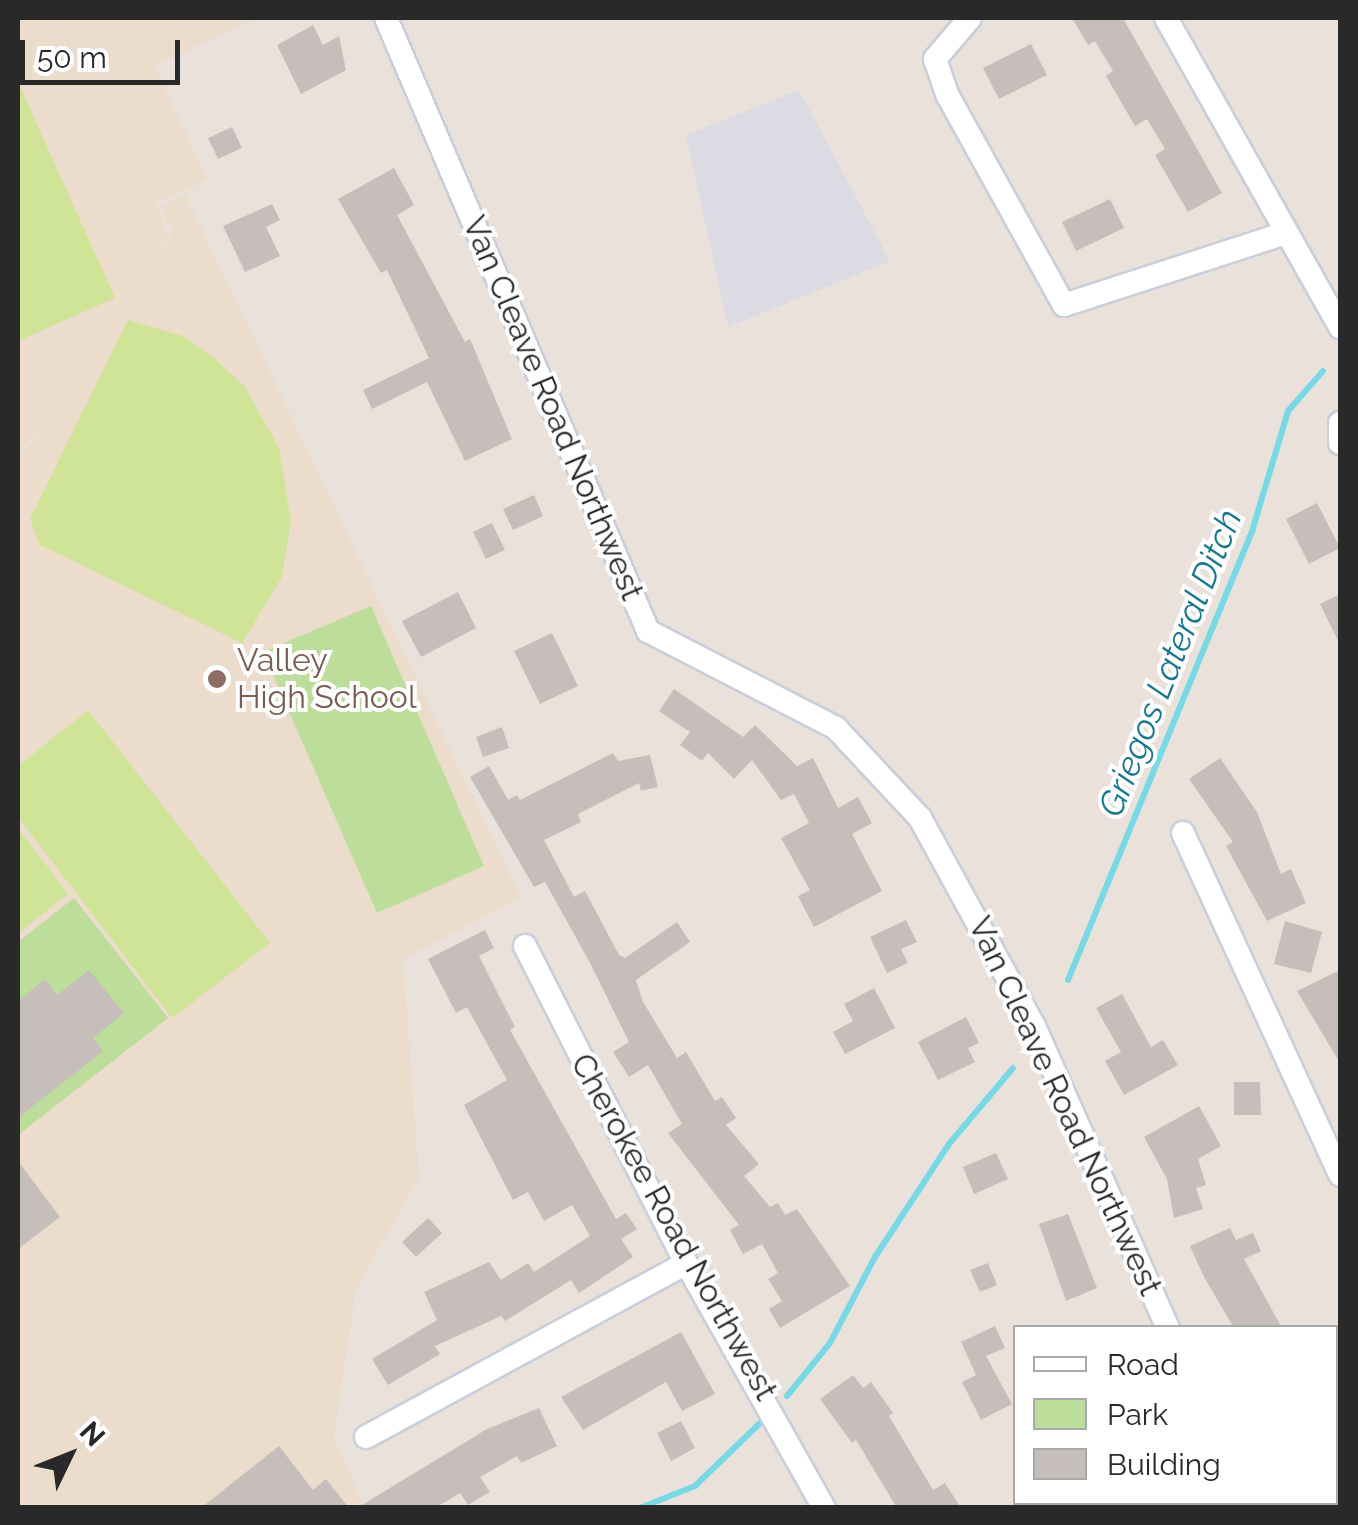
<!DOCTYPE html>
<style>
body{margin:0}
#map{position:relative;width:1358px;height:1525px;overflow:hidden;background:#eae1db;font-family:Raleway,sans-serif}
div>[style]{position:absolute}
.industrial>*{inset:0;background:#dcdbe3}
.education>*{inset:0;background:#ebdccb}
.green>*{inset:0;background:#bcde9a}
.pitch>*{inset:0;background:#d0e497}
.stream>*{height:6px;margin:-3px;padding:0 3px;transform-origin:3px;border-radius:3px;background:#74dae6}
.building>*{inset:0;background:#c5bebb}
.roads{filter:drop-shadow(2px 0 #c9cfda) drop-shadow(-2px 0 #c9cfda) drop-shadow(0 2px #c9cfda) drop-shadow(0 -2px #c9cfda)}
.minor>*{height:22px;margin:-11px;padding:0 11px;transform-origin:11px;border-radius:11px;background:#fff}
.dots>*{width:28px;height:28px;translate:-50% -50%;box-sizing:border-box;border:5px solid #fff;border-radius:50%}
span{translate:-50% -50%;white-space:nowrap;text-align:center;line-height:1.15;-webkit-text-stroke:8px #fff;paint-order:stroke}
.street-label{font-size:32px;color:#292929}
.education-label{font-size:32px;color:#785e54}
.left{translate:0 -50%;text-align:left}
.water-label{font-size:35px;color:#157990;font-style:italic}
.frame{position:absolute;inset:0;border:20px solid #292929;pointer-events:none}
.legend{position:absolute;left:1013px;top:1325px;width:325px;height:180px;box-sizing:border-box;background:#fff;border:2px solid #a9a9a9;margin:0;padding:12px 18px;list-style:none;font-size:30px;color:#292929}
.legend li{display:flex;align-items:center;gap:20px;height:50px}
.legend b{width:50px;border:2px solid #a9a9a9}
.north{position:absolute;left:20px;top:1405px;width:100px;height:100px;-webkit-text-stroke:8px #fff;paint-order:stroke;rotate:47deg;font-size:28px;font-weight:700;line-height:40px;text-align:center;color:#292929}
.north::after{content:'';display:block;margin:auto;width:35px;height:45px;background:#292929;clip-path:polygon(50% 0,100% 100%,50% 72%,0 100%)}
.scale{position:absolute;left:20px;top:40px;width:160px;height:45px;box-sizing:border-box;border:5px solid #292929;border-top:0;padding-left:12px;font-size:30px;line-height:35px;white-space:nowrap;color:#292929;-webkit-text-stroke:8px #fff;paint-order:stroke}
</style>
<div id="map">
<div class="industrial">
<div style="clip-path:polygon(799px 90px,890px 261px,728px 327px,686px 135px)"></div>
</div>
<div class="education">
<div style="clip-path:polygon(18px 18px,256px 18px,154px 66px,208px 180px,155px 203px,168px 234px,81px 373px,172px 232px,161px 206px,185px 194px,521px 898px,403px 959px,419px 1178px,356px 1289px,334px 1437px,364px 1507px,18px 1507px,18px 459px,60px 408px,18px 454px)"></div>
</div>
<div class="green">
<div style="clip-path:polygon(371px 606px,484px 866px,377px 913px,263px 652px)"></div>
<div style="clip-path:polygon(74px 898px,168px 1018px,18px 1135px,18px 942px)"></div>
</div>
<div class="pitch">
<div style="clip-path:polygon(18px 82px,115px 298px,18px 341px)"></div>
<div style="clip-path:polygon(128px 320px,183px 336px,214px 358px,245px 387px,279px 448px,291px 521px,282px 577px,242px 643px,40px 545px,30px 519px)"></div>
<div style="clip-path:polygon(88px 710px,270px 943px,172px 1018px,18px 817px,18px 766px)"></div>
<div style="clip-path:polygon(18px 828px,68px 894px,18px 933px)"></div>
</div>
<div class="stream">
<div style="left:1068px;top:980px;width:488px;rotate:-67.7deg"></div>
<div style="left:1253px;top:528px;width:122px;rotate:-73.3deg"></div>
<div style="left:1288px;top:411px;width:53px;rotate:-48.8deg"></div>
<div style="left:787px;top:1396px;width:68px;rotate:-50.9deg"></div>
<div style="left:830px;top:1343px;width:97px;rotate:-62.4deg"></div>
<div style="left:875px;top:1257px;width:135px;rotate:-56.8deg"></div>
<div style="left:949px;top:1144px;width:99px;rotate:-49.9deg"></div>
<div style="left:640px;top:1508px;width:59px;rotate:-21.8deg"></div>
<div style="left:695px;top:1486px;width:92px;rotate:-44.1deg"></div>
</div>
<div class="building">
<div style="clip-path:polygon(1072px 18px,1123px 18px,1222px 193px,1188px 212px,1155px 155px,1165px 149px,1147px 119px,1135px 126px,1106px 76px,1113px 71px,1095px 41px,1088px 45px)"></div>
<div style="clip-path:polygon(313px 25px,323px 45px,339px 36px,346px 70px,301px 94px,277px 45px)"></div>
<div style="clip-path:polygon(1031px 44px,1047px 75px,999px 99px,983px 68px)"></div>
<div style="clip-path:polygon(232px 127px,242px 148px,218px 159px,208px 138px)"></div>
<div style="clip-path:polygon(394px 168px,414px 205px,397px 215px,465px 342px,470px 339px,512px 439px,465px 461px,427px 382px,372px 409px,363px 390px,429px 358px,387px 270px,381px 273px,338px 199px)"></div>
<div style="clip-path:polygon(1110px 199px,1124px 228px,1076px 251px,1062px 222px)"></div>
<div style="clip-path:polygon(272px 204px,280px 220px,266px 227px,280px 256px,245px 272px,223px 226px)"></div>
<div style="clip-path:polygon(534px 495px,543px 516px,513px 530px,503px 509px)"></div>
<div style="clip-path:polygon(1317px 503px,1340px 548px,1309px 564px,1286px 519px)"></div>
<div style="clip-path:polygon(492px 523px,505px 550px,486px 559px,473px 532px)"></div>
<div style="clip-path:polygon(458px 592px,476px 628px,421px 657px,402px 621px)"></div>
<div style="clip-path:polygon(1340px 594px,1340px 645px,1320px 604px)"></div>
<div style="clip-path:polygon(552px 633px,578px 686px,540px 704px,514px 651px)"></div>
<div style="clip-path:polygon(674px 689px,743px 737px,755px 725px,797px 766px,813px 758px,838px 808px,858px 797px,872px 823px,852px 834px,882px 891px,814px 927px,798px 896px,810px 890px,781px 838px,809px 823px,794px 794px,781px 800px,752px 760px,734px 779px,708px 753px,702px 761px,680px 745px,690px 732px,659px 711px)"></div>
<div style="clip-path:polygon(502px 727px,509px 748px,483px 757px,476px 737px)"></div>
<div style="clip-path:polygon(613px 753px,618px 761px,650px 755px,658px 787px,641px 791px,639px 783px,578px 814px,581px 822px,544px 840px,574px 897px,585px 891px,619px 955px,625px 958px,677px 922px,690px 942px,636px 980px,643px 1002px,677px 1058px,686px 1052px,715px 1101px,722px 1097px,736px 1118px,726px 1125px,759px 1164px,744px 1176px,770px 1207px,778px 1203px,785px 1215px,797px 1209px,850px 1286px,780px 1328px,769px 1309px,782px 1301px,768px 1279px,778px 1273px,762px 1244px,743px 1254px,730px 1230px,739px 1225px,668px 1133px,682px 1124px,648px 1065px,629px 1077px,613px 1052px,629px 1042px,589px 961px,545px 882px,534px 887px,470px 777px,489px 766px,508px 800px,517px 795px,520px 800px)"></div>
<div style="clip-path:polygon(1220px 758px,1257px 812px,1281px 874px,1291px 869px,1306px 903px,1267px 921px,1226px 846px,1233px 842px,1189px 779px)"></div>
<div style="clip-path:polygon(906px 920px,917px 942px,901px 949px,908px 963px,887px 973px,870px 937px)"></div>
<div style="clip-path:polygon(1285px 921px,1322px 932px,1311px 973px,1274px 964px)"></div>
<div style="clip-path:polygon(485px 930px,494px 948px,479px 956px,515px 1027px,510px 1030px,616px 1219px,626px 1213px,637px 1229px,621px 1239px,633px 1257px,579px 1293px,571px 1280px,505px 1321px,501px 1316px,435px 1346px,440px 1354px,388px 1385px,372px 1359px,437px 1320px,424px 1292px,489px 1262px,501px 1280px,528px 1263px,534px 1272px,590px 1236px,572px 1205px,544px 1221px,528px 1192px,513px 1200px,464px 1105px,507px 1080px,467px 1007px,456px 1013px,428px 959px)"></div>
<div style="clip-path:polygon(89px 970px,124px 1013px,93px 1038px,103px 1051px,18px 1118px,18px 1001px,45px 979px,57px 995px)"></div>
<div style="clip-path:polygon(1340px 970px,1340px 1063px,1297px 991px)"></div>
<div style="clip-path:polygon(874px 988px,895px 1028px,845px 1054px,833px 1032px,853px 1021px,844px 1004px)"></div>
<div style="clip-path:polygon(1122px 994px,1151px 1047px,1163px 1040px,1178px 1065px,1124px 1095px,1105px 1061px,1121px 1052px,1096px 1008px)"></div>
<div style="clip-path:polygon(966px 1017px,979px 1043px,968px 1048px,975px 1062px,938px 1080px,918px 1042px)"></div>
<div style="clip-path:polygon(1234px 1082px,1260px 1082px,1261px 1115px,1234px 1115px)"></div>
<div style="clip-path:polygon(1199px 1106px,1221px 1146px,1198px 1159px,1206px 1185px,1196px 1188px,1203px 1209px,1174px 1218px,1167px 1179px,1144px 1137px)"></div>
<div style="clip-path:polygon(996px 1153px,1008px 1179px,974px 1194px,963px 1167px)"></div>
<div style="clip-path:polygon(18px 1161px,60px 1217px,18px 1249px)"></div>
<div style="clip-path:polygon(1068px 1214px,1097px 1288px,1066px 1301px,1039px 1224px)"></div>
<div style="clip-path:polygon(428px 1218px,442px 1233px,416px 1257px,402px 1242px)"></div>
<div style="clip-path:polygon(1230px 1228px,1236px 1240px,1253px 1233px,1261px 1251px,1244px 1259px,1282px 1328px,1234px 1328px,1204px 1277px,1190px 1246px)"></div>
<div style="clip-path:polygon(988px 1263px,997px 1285px,980px 1292px,970px 1270px)"></div>
<div style="clip-path:polygon(995px 1326px,1005px 1348px,986px 1356px,1012px 1404px,981px 1420px,962px 1382px,976px 1375px,961px 1342px)"></div>
<div style="clip-path:polygon(681px 1332px,715px 1394px,682px 1411px,666px 1382px,583px 1430px,561px 1397px)"></div>
<div style="clip-path:polygon(853px 1375px,863px 1388px,871px 1382px,893px 1413px,889px 1416px,933px 1490px,945px 1483px,961px 1508px,897px 1508px,856px 1440px,852px 1443px,820px 1399px)"></div>
<div style="clip-path:polygon(539px 1408px,557px 1446px,521px 1463px,517px 1456px,480px 1477px,490px 1492px,468px 1505px,460px 1493px,435px 1508px,357px 1508px,487px 1429px)"></div>
<div style="clip-path:polygon(681px 1421px,695px 1448px,671px 1461px,657px 1433px)"></div>
<div style="clip-path:polygon(279px 1446px,313px 1490px,326px 1479px,349px 1508px,201px 1508px)"></div>
</div>
<div class="roads">
<div class="minor">
<div style="left:386px;top:18px;width:667px;rotate:66.86deg"></div>
<div style="left:648px;top:631px;width:212px;rotate:27.3deg"></div>
<div style="left:836px;top:728px;width:123px;rotate:47deg"></div>
<div style="left:920px;top:818px;width:237px;rotate:61.3deg"></div>
<div style="left:1034px;top:1026px;width:330px;rotate:66.1deg"></div>
<div style="left:970px;top:18px;width:54px;rotate:130.5deg"></div>
<div style="left:935px;top:59px;width:39px;rotate:71deg"></div>
<div style="left:948px;top:96px;width:239px;rotate:61deg"></div>
<div style="left:1064px;top:305px;width:230px;rotate:-18deg"></div>
<div style="left:1166px;top:18px;width:355px;rotate:60.6deg"></div>
<div style="left:1340px;top:423px;width:20px;rotate:90deg"></div>
<div style="left:1183px;top:833px;width:376px;rotate:65.3deg"></div>
<div style="left:525px;top:946px;width:356px;rotate:63.1deg"></div>
<div style="left:686px;top:1263px;width:281px;rotate:60.6deg"></div>
<div style="left:366px;top:1437px;width:364px;rotate:-28.5deg"></div>
<div style="left:1251px;top:1502px;width:6px;rotate:72deg"></div>
</div>
</div>
<div class="dots">
<div style="left:217px;top:679px;background:#8d6e63"></div>
</div>
<div class="street-label">
<span style="left:553px;top:408px;rotate:67deg">Van Cleave Road Northwest</span>
<span style="left:1065px;top:1106px;rotate:65deg">Van Cleave Road Northwest</span>
<span style="left:674px;top:1227px;rotate:61deg">Cherokee Road Northwest</span>
</div>
<div class="education-label">
<span class="left" style="left:237px;top:679px">Valley<br>High School</span>
</div>
<div class="water-label">
<span style="left:1170px;top:663px;rotate:-68deg">Griegos Lateral Ditch</span>
</div>
<div class="frame"></div>
<ul class="legend">
<li><b style="height:12px;background:#fff"></b>Road</li>
<li><b style="height:28px;background:#bcde9a"></b>Park</li>
<li><b style="height:28px;background:#c5bebb"></b>Building</li>
</ul>
<div class="north">N</div>
<div class="scale">50 m</div>
</div>
